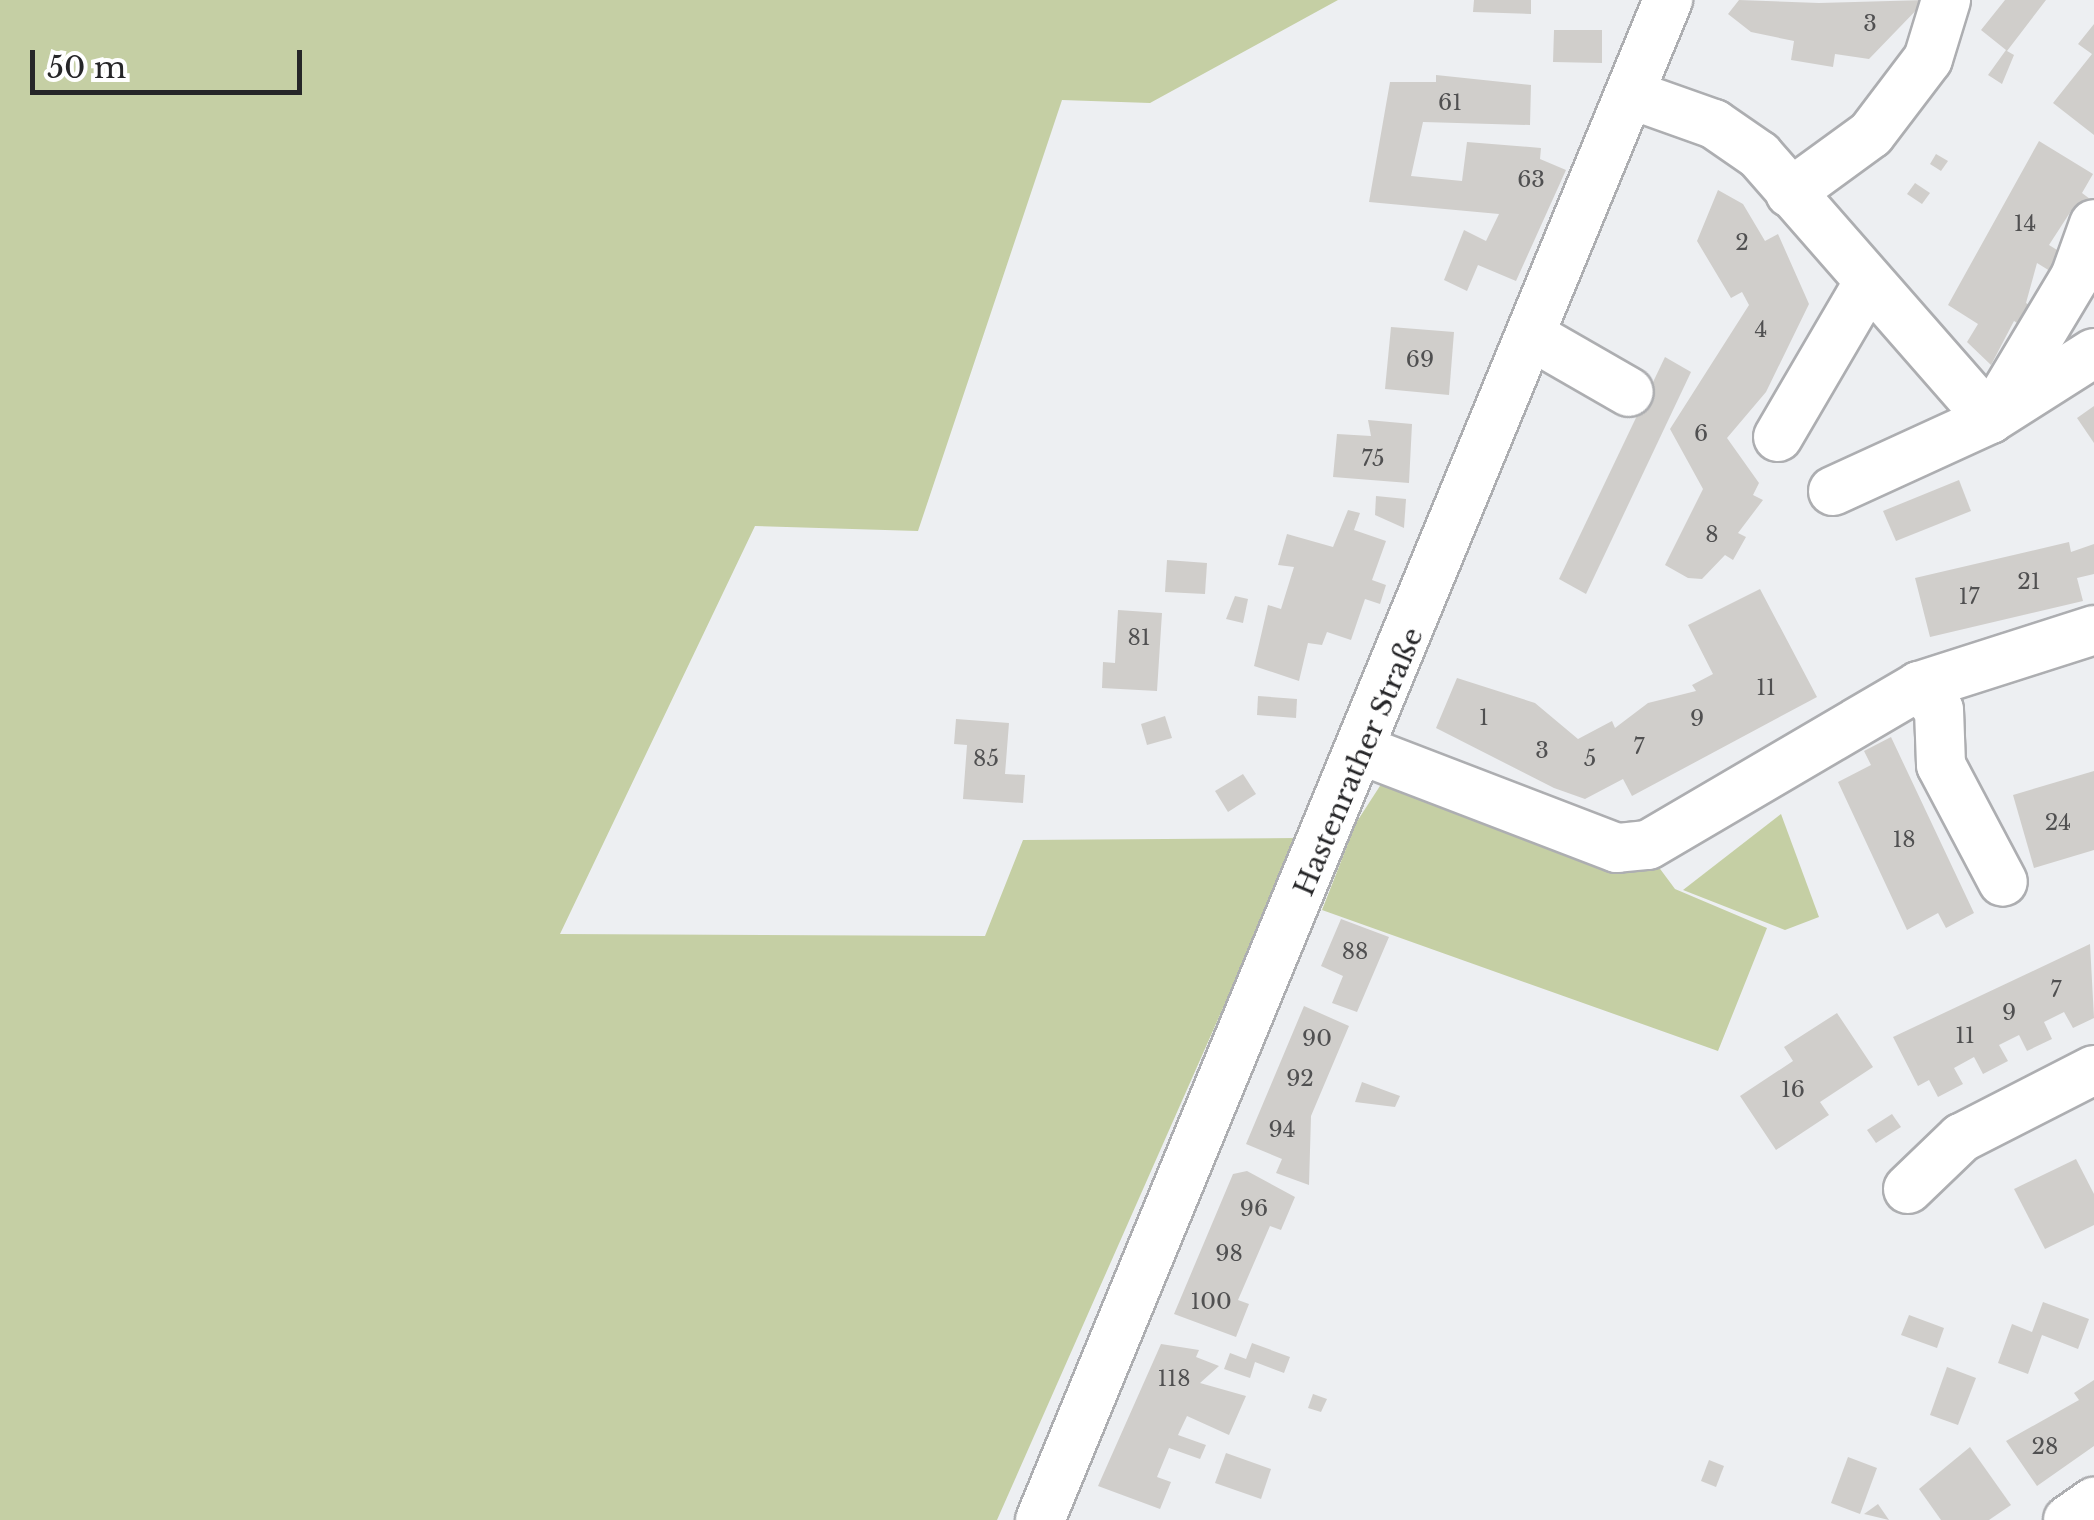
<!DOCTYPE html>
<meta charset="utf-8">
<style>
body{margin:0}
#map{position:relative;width:2094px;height:1520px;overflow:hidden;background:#edeff2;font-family:"Libre Baskerville",serif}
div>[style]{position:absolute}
.green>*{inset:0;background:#c5cfa4}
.building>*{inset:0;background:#d0cecb}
.roads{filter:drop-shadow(2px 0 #adaeb1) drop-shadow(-2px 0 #adaeb1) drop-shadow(0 2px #adaeb1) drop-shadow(0 -2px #adaeb1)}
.minor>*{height:48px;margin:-24px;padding:0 24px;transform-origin:24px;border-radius:24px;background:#fff}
span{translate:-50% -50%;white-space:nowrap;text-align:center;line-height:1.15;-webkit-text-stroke:9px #fff;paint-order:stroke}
.number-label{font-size:22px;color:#505051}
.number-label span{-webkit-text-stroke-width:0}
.street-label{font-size:28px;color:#262628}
.scale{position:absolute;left:30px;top:50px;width:272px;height:45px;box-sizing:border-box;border:5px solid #262628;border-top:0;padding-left:12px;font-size:30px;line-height:35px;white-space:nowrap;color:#262628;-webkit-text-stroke:8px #fff;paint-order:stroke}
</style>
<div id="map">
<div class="green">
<div style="clip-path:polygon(0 0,1338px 0,1150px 103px,1062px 100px,918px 531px,755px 526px,560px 934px,985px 936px,1023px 840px,1298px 838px,997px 1520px,0 1520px)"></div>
<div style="clip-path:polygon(1389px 772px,1649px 854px,1675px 889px,1767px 928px,1718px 1051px,1322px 910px,1356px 823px)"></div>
<div style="clip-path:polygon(1781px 814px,1819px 917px,1785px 930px,1683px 890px)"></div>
</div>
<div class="building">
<div style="clip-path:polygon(1474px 0,1531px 0,1531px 14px,1473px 12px)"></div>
<div style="clip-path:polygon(1739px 0,1819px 3px,1926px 0,1869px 59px,1835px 54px,1833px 67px,1791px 60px,1794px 41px,1751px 32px,1728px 14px)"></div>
<div style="clip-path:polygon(2005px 0,2046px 0,2007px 51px,2014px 55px,2002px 84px,1988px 75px,2006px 50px,1981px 30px)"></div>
<div style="clip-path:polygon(2094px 24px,2094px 135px,2053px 103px,2092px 54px,2078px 44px)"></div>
<div style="clip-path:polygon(1554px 30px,1602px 30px,1602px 63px,1553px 62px)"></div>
<div style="clip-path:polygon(1436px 75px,1531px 85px,1530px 125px,1423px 122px,1411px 176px,1462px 181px,1467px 142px,1541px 148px,1540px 159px,1566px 170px,1516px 281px,1478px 265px,1467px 291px,1444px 280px,1464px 230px,1486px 241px,1499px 214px,1369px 202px,1390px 82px,1436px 82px)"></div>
<div style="clip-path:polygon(2039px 141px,2093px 174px,2082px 193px,2094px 202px,2083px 219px,2071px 211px,2049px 245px,2062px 253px,2050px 271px,2037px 263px,2026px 303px,2038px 311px,2027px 329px,2014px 321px,1991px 365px,1967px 342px,1978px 324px,1948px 305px)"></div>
<div style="clip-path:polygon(1936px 154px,1948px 161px,1941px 171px,1930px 164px)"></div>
<div style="clip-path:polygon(1915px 183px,1930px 193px,1922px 204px,1907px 194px)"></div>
<div style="clip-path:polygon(1718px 190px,1743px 204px,1765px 241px,1778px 234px,1809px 304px,1766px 392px,1727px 438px,1759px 483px,1753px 495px,1763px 500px,1738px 533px,1746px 537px,1733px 560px,1725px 555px,1702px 579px,1688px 578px,1665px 565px,1703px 489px,1670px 429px,1749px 305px,1742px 292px,1731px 298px,1697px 241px)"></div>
<div style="clip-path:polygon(1391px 327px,1454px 332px,1449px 395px,1385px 389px)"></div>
<div style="clip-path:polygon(1665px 357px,1691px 372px,1586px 594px,1559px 579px)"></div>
<div style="clip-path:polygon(2094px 406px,2094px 443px,2077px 418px)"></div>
<div style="clip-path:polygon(1368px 420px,1412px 424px,1409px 483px,1333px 477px,1337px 434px,1371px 436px)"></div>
<div style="clip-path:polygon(1959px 480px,1971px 511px,1896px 541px,1883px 511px)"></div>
<div style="clip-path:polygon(1376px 496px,1406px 499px,1404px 528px,1375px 515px)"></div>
<div style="clip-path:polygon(1348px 510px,1360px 513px,1354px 530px,1386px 541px,1372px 580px,1386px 585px,1380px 604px,1365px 599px,1351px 640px,1327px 632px,1322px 645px,1308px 643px,1299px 681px,1254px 666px,1268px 605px,1281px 609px,1294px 567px,1278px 565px,1287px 534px,1333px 547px)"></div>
<div style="clip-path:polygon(2069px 542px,2071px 552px,2094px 544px,2094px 574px,2077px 578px,2083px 601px,1930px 637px,1915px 578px)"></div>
<div style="clip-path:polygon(1167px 560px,1207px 563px,1205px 594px,1165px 592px)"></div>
<div style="clip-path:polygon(1760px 589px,1817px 697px,1632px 796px,1623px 779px,1585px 799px,1554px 788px,1436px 728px,1457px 678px,1535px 703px,1578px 739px,1612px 721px,1615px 728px,1648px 703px,1696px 691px,1692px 685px,1713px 674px,1688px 625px)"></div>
<div style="clip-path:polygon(1235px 596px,1248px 599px,1243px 623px,1226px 619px)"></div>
<div style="clip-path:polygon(1118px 610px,1162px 613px,1157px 691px,1102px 688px,1103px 662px,1115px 663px)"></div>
<div style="clip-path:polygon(1258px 696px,1297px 699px,1296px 718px,1257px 715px)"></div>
<div style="clip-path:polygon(1165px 716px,1172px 738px,1147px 745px,1141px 724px)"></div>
<div style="clip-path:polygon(956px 719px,1009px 723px,1005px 774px,1025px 775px,1023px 803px,963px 799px,967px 745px,954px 744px)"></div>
<div style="clip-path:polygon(1891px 737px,1974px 913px,1946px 928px,1938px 913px,1907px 930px,1838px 782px,1871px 765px,1864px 751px)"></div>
<div style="clip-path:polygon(2094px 771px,2094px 850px,2034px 868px,2013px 795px)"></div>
<div style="clip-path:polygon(1243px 774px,1256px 794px,1228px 812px,1215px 791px)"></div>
<div style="clip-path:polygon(1341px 919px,1389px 937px,1357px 1012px,1332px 1003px,1343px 976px,1321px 966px)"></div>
<div style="clip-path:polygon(2090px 944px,2094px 1018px,2073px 1028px,2064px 1012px,2044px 1022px,2052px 1039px,2027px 1051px,2019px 1035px,1999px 1045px,2008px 1061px,1983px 1074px,1974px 1057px,1954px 1068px,1963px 1084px,1938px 1097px,1929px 1080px,1918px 1086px,1893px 1037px)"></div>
<div style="clip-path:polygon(1304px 1006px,1349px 1026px,1311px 1116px,1309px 1185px,1276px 1173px,1282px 1159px,1246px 1144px)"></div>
<div style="clip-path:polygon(1837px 1013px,1873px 1067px,1820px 1102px,1829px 1115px,1776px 1150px,1740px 1096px,1793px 1061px,1784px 1047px)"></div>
<div style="clip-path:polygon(1362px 1082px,1400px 1096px,1395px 1107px,1355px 1102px)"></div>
<div style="clip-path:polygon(1892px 1114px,1901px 1127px,1876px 1143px,1867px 1130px)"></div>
<div style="clip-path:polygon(2076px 1159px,2094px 1194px,2094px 1225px,2045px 1249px,2014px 1189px)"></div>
<div style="clip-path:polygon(1247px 1171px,1295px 1197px,1281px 1230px,1270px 1226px,1238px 1300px,1249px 1304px,1236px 1337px,1174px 1314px,1233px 1174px)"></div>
<div style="clip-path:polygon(2043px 1302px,2089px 1319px,2078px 1349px,2042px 1335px,2028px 1374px,1998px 1363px,2012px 1324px,2032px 1332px)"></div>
<div style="clip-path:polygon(1909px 1315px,1944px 1328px,1937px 1348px,1901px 1335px)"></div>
<div style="clip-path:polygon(1252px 1343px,1290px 1357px,1284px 1373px,1255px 1362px,1250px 1378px,1224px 1369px,1230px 1353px,1246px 1359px)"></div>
<div style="clip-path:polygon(1161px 1344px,1199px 1350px,1196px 1357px,1219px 1366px,1200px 1383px,1246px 1396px,1229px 1435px,1187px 1416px,1178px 1435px,1206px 1445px,1200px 1459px,1169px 1448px,1157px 1477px,1171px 1482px,1160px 1509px,1098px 1486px)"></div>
<div style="clip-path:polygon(1947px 1367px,1976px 1378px,1958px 1425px,1930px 1415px)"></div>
<div style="clip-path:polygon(2094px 1380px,2094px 1446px,2037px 1486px,2006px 1441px,2079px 1400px,2074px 1393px)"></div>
<div style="clip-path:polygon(1313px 1394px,1327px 1399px,1321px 1412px,1308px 1408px)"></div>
<div style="clip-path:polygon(1970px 1447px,2011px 1505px,1989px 1520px,1941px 1520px,1919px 1489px)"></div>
<div style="clip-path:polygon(1226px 1453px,1271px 1469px,1261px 1499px,1215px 1483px)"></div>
<div style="clip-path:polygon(1848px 1457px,1877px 1468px,1860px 1514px,1831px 1503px)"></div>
<div style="clip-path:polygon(1709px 1460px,1724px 1466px,1716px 1487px,1701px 1481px)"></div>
<div style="clip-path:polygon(1878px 1504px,1889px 1520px,1864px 1514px)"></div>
</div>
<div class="roads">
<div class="minor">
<div style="left:1635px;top:96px;width:84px;rotate:19.5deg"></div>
<div style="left:1714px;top:124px;width:55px;rotate:34.6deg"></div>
<div style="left:1759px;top:155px;width:351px;rotate:48.8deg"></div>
<div style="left:1990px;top:419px;width:165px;rotate:-59.1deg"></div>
<div style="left:2075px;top:277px;width:56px;rotate:-70.3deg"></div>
<div style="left:1790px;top:193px;width:100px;rotate:-36.1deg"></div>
<div style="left:1871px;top:134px;width:94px;rotate:-52.8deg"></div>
<div style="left:1928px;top:59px;width:62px;rotate:-73deg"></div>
<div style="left:1535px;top:338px;width:108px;rotate:29.9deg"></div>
<div style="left:1778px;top:437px;width:178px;rotate:-59.7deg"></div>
<div style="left:1833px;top:491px;width:173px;rotate:-24.6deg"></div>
<div style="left:1990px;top:419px;width:123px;rotate:-32.4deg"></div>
<div style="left:1919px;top:686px;width:31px;rotate:50deg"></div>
<div style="left:1939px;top:710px;width:55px;rotate:87.9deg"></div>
<div style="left:1941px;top:765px;width:132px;rotate:62.1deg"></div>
<div style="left:1364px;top:751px;width:271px;rotate:21deg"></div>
<div style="left:1617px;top:848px;width:31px;rotate:-6deg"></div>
<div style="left:1648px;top:845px;width:314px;rotate:-30.4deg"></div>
<div style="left:1919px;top:686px;width:184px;rotate:-17.7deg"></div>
<div style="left:1908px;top:1189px;width:74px;rotate:-43.9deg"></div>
<div style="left:1961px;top:1138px;width:149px;rotate:-27.1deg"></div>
<div style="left:1040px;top:1520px;width:1645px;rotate:-67.55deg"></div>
<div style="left:2068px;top:1520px;width:32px;rotate:-35deg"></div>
</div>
</div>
<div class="number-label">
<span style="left:1870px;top:24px">3</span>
<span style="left:1450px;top:103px">61</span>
<span style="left:1531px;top:180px">63</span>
<span style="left:2025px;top:224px">14</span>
<span style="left:1742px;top:243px">2</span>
<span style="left:1761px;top:330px">4</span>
<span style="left:1420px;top:360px">69</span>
<span style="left:1701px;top:434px">6</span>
<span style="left:1373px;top:459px">75</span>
<span style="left:1712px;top:535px">8</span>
<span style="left:2029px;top:582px">21</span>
<span style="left:1969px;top:597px">17</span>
<span style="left:1139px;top:638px">81</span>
<span style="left:1766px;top:688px">11</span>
<span style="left:1484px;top:718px">1</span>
<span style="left:1697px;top:719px">9</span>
<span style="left:1639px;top:747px">7</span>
<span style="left:1542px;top:751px">3</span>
<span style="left:986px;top:759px">85</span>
<span style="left:1590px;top:759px">5</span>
<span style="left:2058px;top:823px">24</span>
<span style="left:1904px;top:840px">18</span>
<span style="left:1355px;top:952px">88</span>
<span style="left:2056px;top:990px">7</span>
<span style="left:2009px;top:1013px">9</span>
<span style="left:1965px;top:1036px">11</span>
<span style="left:1317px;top:1039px">90</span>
<span style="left:1300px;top:1079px">92</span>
<span style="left:1793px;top:1090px">16</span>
<span style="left:1282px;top:1130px">94</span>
<span style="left:1254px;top:1209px">96</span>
<span style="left:1229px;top:1254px">98</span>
<span style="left:1211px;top:1302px">100</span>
<span style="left:1174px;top:1379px">118</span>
<span style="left:2045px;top:1447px">28</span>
</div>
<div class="street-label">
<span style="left:1359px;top:762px;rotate:-67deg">Hastenrather Straße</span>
</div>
<div class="scale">50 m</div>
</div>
